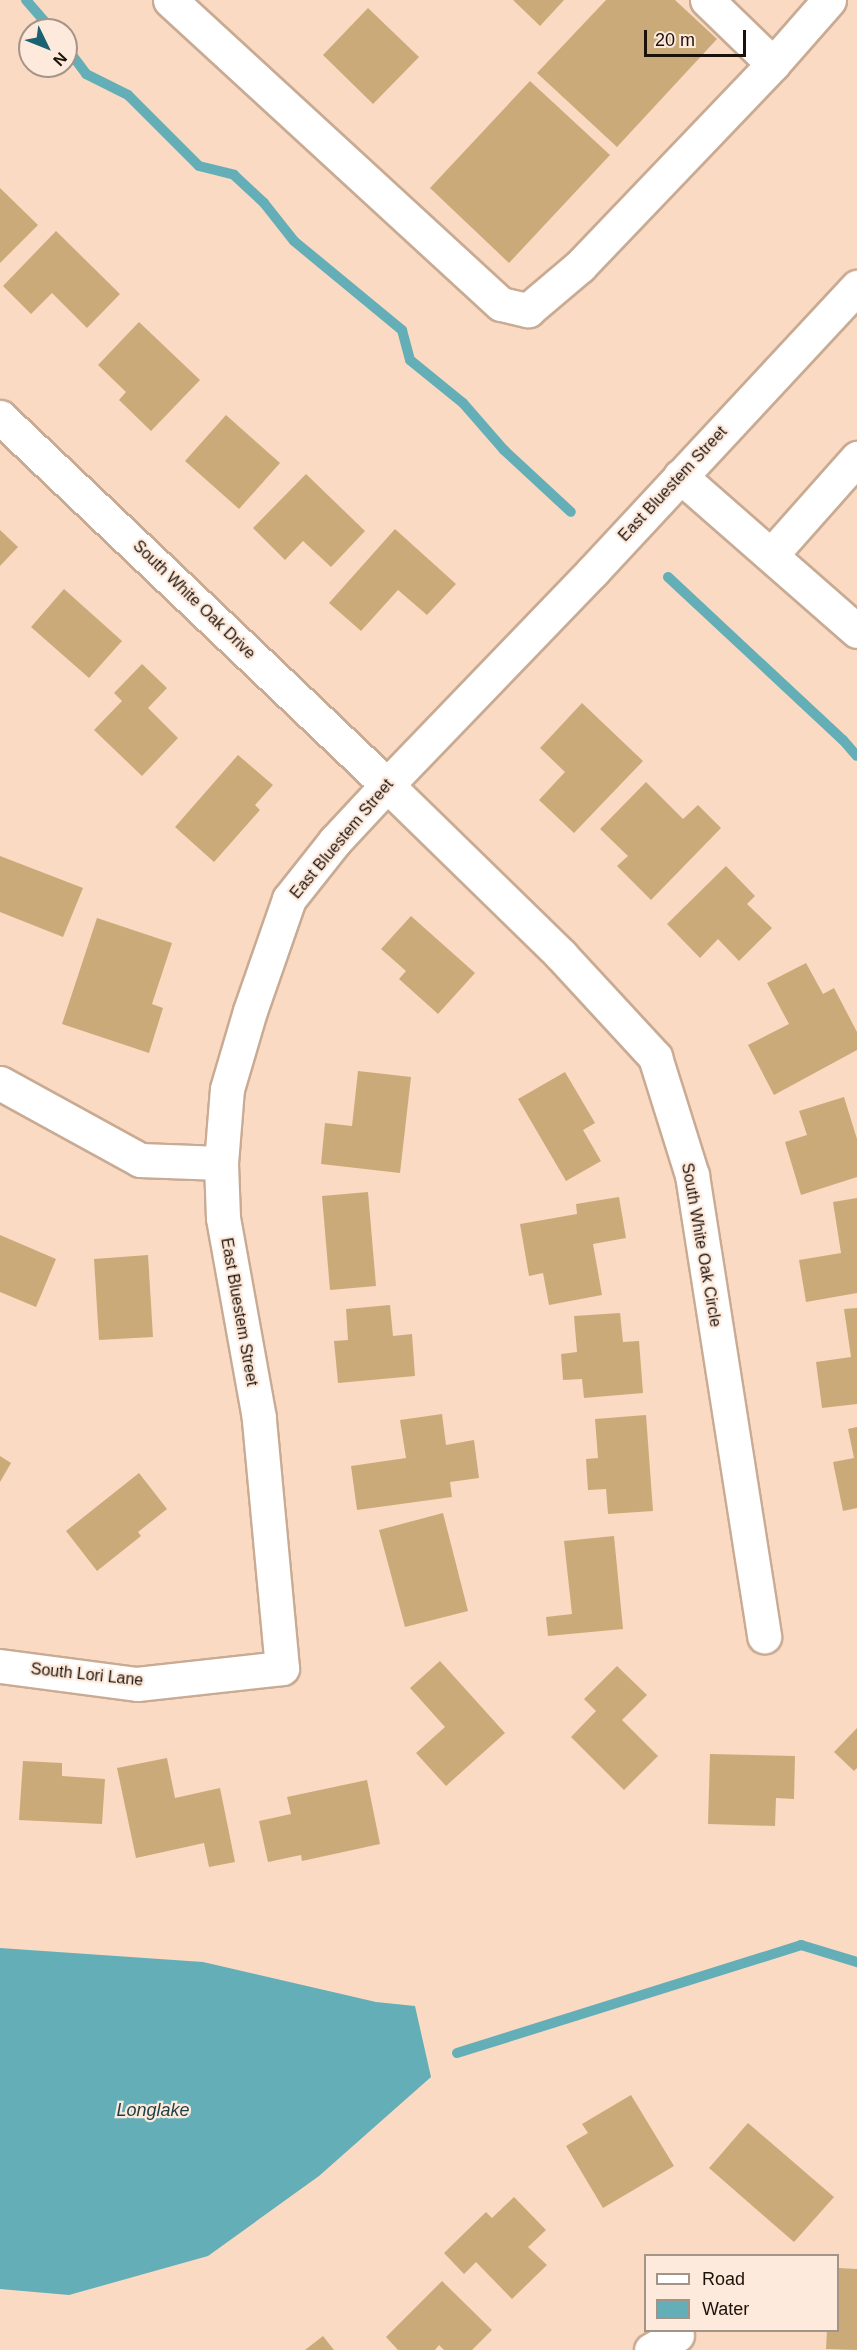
<!DOCTYPE html>
<style>
body{margin:0}
#map{position:relative;width:857px;height:2350px;overflow:hidden;background:#fadac2;font-family:Helvetica,sans-serif}
div>[style]{position:absolute}
.water>*{inset:0;background:#64aeb7}
.stream>*{height:10px;margin:-5px;padding:0 5px;transform-origin:5px;border-radius:5px;background:#64aeb7}
.building>*{inset:0;background:#cbaa7a}
.roads{filter:drop-shadow(2px 0 #c9ab94) drop-shadow(-2px 0 #c9ab94) drop-shadow(0 2px #c9ab94) drop-shadow(0 -2px #c9ab94)}
.minor>*{height:33px;margin:-16.5px;padding:0 16.5px;transform-origin:16.5px;border-radius:16.5px;background:#fff}
span{translate:-50% -50%;white-space:nowrap;text-align:center;line-height:1.15;-webkit-text-stroke:4.5px #feeadc;paint-order:stroke}
.street-label{font-size:16px;color:#1d120a}
.water-label{font-size:18px;color:#1b3f44;font-style:italic}
.legend{position:absolute;left:644px;top:2254px;width:195px;height:78px;box-sizing:border-box;background:#feeadc;border:2px solid #a49488;margin:0;padding:8px 10px;list-style:none;font-size:18px;color:#1d120a}
.legend li{display:flex;align-items:center;gap:12px;height:30px}
.legend b{width:30px;border:2px solid #a49488}
.north{position:absolute;left:18px;top:18px;width:60px;height:60px;box-sizing:border-box;background:#feeadc;border:2px solid #a49488;border-radius:50%;rotate:133deg;font-size:16px;font-weight:700;line-height:24px;text-align:center;color:#1d120a}
.north::after{content:'';display:block;margin:auto;width:21px;height:27px;background:#1a6271;clip-path:polygon(50% 0,100% 100%,50% 72%,0 100%)}
.scale{position:absolute;left:644px;top:30px;width:102px;height:27px;box-sizing:border-box;border:3px solid #1d120a;border-top:0;padding-left:8px;font-size:18px;line-height:21px;white-space:nowrap;color:#1d120a;-webkit-text-stroke:4px #feeadc;paint-order:stroke}
</style>
<div id="map">
<div class="water">
<div style="clip-path:polygon(0 1948px,203px 1962px,376px 2002px,415px 2006px,431px 2077px,319px 2176px,208px 2256px,69px 2295px,0 2289px)"></div>
</div>
<div class="stream">
<div style="left:26px;top:0;width:40px;rotate:49deg"></div>
<div style="left:66px;top:47px;width:34px;rotate:53deg"></div>
<div style="left:86px;top:74px;width:47px;rotate:26.6deg"></div>
<div style="left:128px;top:95px;width:100px;rotate:45deg"></div>
<div style="left:199px;top:166px;width:36px;rotate:14deg"></div>
<div style="left:234px;top:175px;width:41px;rotate:43deg"></div>
<div style="left:264px;top:203px;width:48px;rotate:51.7deg"></div>
<div style="left:294px;top:241px;width:140px;rotate:39.5deg"></div>
<div style="left:402px;top:330px;width:31px;rotate:75deg"></div>
<div style="left:410px;top:360px;width:68px;rotate:39.1deg"></div>
<div style="left:463px;top:403px;width:62px;rotate:48.9deg"></div>
<div style="left:504px;top:450px;width:91px;rotate:42.8deg"></div>
<div style="left:668px;top:577px;width:239px;rotate:43deg"></div>
<div style="left:843px;top:740px;width:21px;rotate:49deg"></div>
<div style="left:457px;top:2053px;width:361px;rotate:-17.4deg"></div>
<div style="left:801px;top:1945px;width:59px;rotate:16.9deg"></div>
</div>
<div class="building">
<div style="clip-path:polygon(513px 0,564px 0,540px 26px)"></div>
<div style="clip-path:polygon(606px 0,675px 0,717px 39px,617px 147px,537px 73px)"></div>
<div style="clip-path:polygon(368px 8px,419px 57px,373px 104px,323px 55px)"></div>
<div style="clip-path:polygon(530px 81px,610px 155px,509px 263px,430px 188px)"></div>
<div style="clip-path:polygon(0 188px,38px 225px,0 263px)"></div>
<div style="clip-path:polygon(56px 231px,120px 294px,87px 328px,52px 293px,31px 314px,3px 286px)"></div>
<div style="clip-path:polygon(139px 322px,200px 380px,151px 431px,119px 400px,126px 392px,98px 365px)"></div>
<div style="clip-path:polygon(226px 415px,280px 463px,239px 509px,185px 461px)"></div>
<div style="clip-path:polygon(306px 474px,365px 531px,331px 567px,303px 541px,285px 560px,253px 528px)"></div>
<div style="clip-path:polygon(395px 529px,456px 584px,427px 615px,398px 590px,361px 631px,329px 603px)"></div>
<div style="clip-path:polygon(0 530px,18px 547px,0 566px)"></div>
<div style="clip-path:polygon(64px 589px,122px 641px,89px 678px,31px 627px)"></div>
<div style="clip-path:polygon(142px 664px,167px 688px,148px 708px,178px 738px,142px 776px,94px 730px,122px 701px,114px 693px)"></div>
<div style="clip-path:polygon(582px 703px,643px 761px,574px 833px,539px 800px,565px 772px,540px 748px)"></div>
<div style="clip-path:polygon(238px 755px,273px 785px,255px 805px,260px 810px,214px 862px,175px 827px)"></div>
<div style="clip-path:polygon(646px 782px,683px 819px,698px 805px,721px 828px,651px 900px,617px 866px,628px 856px,600px 829px)"></div>
<div style="clip-path:polygon(0 856px,83px 888px,63px 937px,0 912px)"></div>
<div style="clip-path:polygon(726px 866px,755px 896px,747px 904px,772px 928px,739px 961px,718px 939px,700px 958px,667px 924px)"></div>
<div style="clip-path:polygon(411px 916px,475px 973px,438px 1014px,399px 979px,406px 971px,381px 949px)"></div>
<div style="clip-path:polygon(97px 918px,172px 943px,152px 1004px,163px 1008px,149px 1053px,62px 1024px)"></div>
<div style="clip-path:polygon(806px 963px,823px 994px,834px 988px,857px 1032px,857px 1050px,774px 1095px,748px 1045px,789px 1024px,767px 983px)"></div>
<div style="clip-path:polygon(358px 1071px,411px 1077px,400px 1173px,321px 1164px,325px 1123px,352px 1126px)"></div>
<div style="clip-path:polygon(565px 1072px,595px 1123px,583px 1130px,601px 1161px,566px 1181px,518px 1099px)"></div>
<div style="clip-path:polygon(844px 1097px,857px 1139px,857px 1177px,801px 1195px,785px 1142px,807px 1135px,799px 1111px)"></div>
<div style="clip-path:polygon(368px 1192px,376px 1286px,330px 1290px,322px 1196px)"></div>
<div style="clip-path:polygon(619px 1197px,626px 1238px,593px 1244px,602px 1295px,549px 1305px,543px 1273px,529px 1276px,520px 1224px,577px 1214px,576px 1204px)"></div>
<div style="clip-path:polygon(857px 1198px,857px 1293px,806px 1302px,799px 1260px,841px 1253px,833px 1202px)"></div>
<div style="clip-path:polygon(0 1235px,56px 1259px,36px 1307px,0 1292px)"></div>
<div style="clip-path:polygon(148px 1255px,153px 1337px,99px 1340px,94px 1259px)"></div>
<div style="clip-path:polygon(390px 1305px,393px 1336px,412px 1334px,415px 1376px,338px 1383px,334px 1341px,348px 1340px,346px 1309px)"></div>
<div style="clip-path:polygon(857px 1308px,857px 1404px,822px 1408px,816px 1362px,851px 1357px,844px 1309px)"></div>
<div style="clip-path:polygon(620px 1313px,623px 1342px,639px 1341px,643px 1393px,584px 1398px,582px 1379px,563px 1380px,561px 1354px,577px 1352px,574px 1316px)"></div>
<div style="clip-path:polygon(442px 1414px,446px 1445px,474px 1440px,479px 1478px,450px 1482px,452px 1497px,357px 1510px,351px 1466px,406px 1458px,400px 1420px)"></div>
<div style="clip-path:polygon(646px 1415px,653px 1511px,608px 1514px,606px 1489px,588px 1490px,586px 1459px,598px 1458px,595px 1419px)"></div>
<div style="clip-path:polygon(857px 1427px,857px 1508px,843px 1511px,833px 1462px,854px 1458px,848px 1429px)"></div>
<div style="clip-path:polygon(0 1456px,11px 1463px,0 1482px)"></div>
<div style="clip-path:polygon(139px 1473px,167px 1509px,138px 1532px,141px 1536px,97px 1571px,66px 1531px)"></div>
<div style="clip-path:polygon(443px 1513px,468px 1611px,405px 1627px,379px 1530px)"></div>
<div style="clip-path:polygon(614px 1536px,623px 1629px,548px 1636px,546px 1617px,572px 1614px,564px 1541px)"></div>
<div style="clip-path:polygon(440px 1661px,505px 1733px,446px 1786px,416px 1753px,445px 1727px,410px 1688px)"></div>
<div style="clip-path:polygon(617px 1666px,647px 1695px,622px 1720px,658px 1756px,624px 1790px,571px 1737px,596px 1711px,584px 1699px)"></div>
<div style="clip-path:polygon(857px 1728px,857px 1768px,854px 1771px,834px 1752px)"></div>
<div style="clip-path:polygon(710px 1754px,795px 1756px,794px 1799px,776px 1798px,775px 1826px,708px 1824px)"></div>
<div style="clip-path:polygon(167px 1758px,175px 1798px,220px 1788px,235px 1862px,209px 1867px,204px 1843px,136px 1858px,117px 1768px)"></div>
<div style="clip-path:polygon(23px 1761px,62px 1763px,62px 1776px,105px 1779px,102px 1824px,19px 1820px)"></div>
<div style="clip-path:polygon(367px 1780px,380px 1844px,302px 1861px,301px 1855px,268px 1862px,259px 1821px,291px 1814px,287px 1797px)"></div>
<div style="clip-path:polygon(631px 2095px,674px 2166px,603px 2208px,566px 2146px,588px 2133px,582px 2124px)"></div>
<div style="clip-path:polygon(748px 2123px,834px 2197px,794px 2242px,709px 2168px)"></div>
<div style="clip-path:polygon(514px 2197px,546px 2230px,528px 2247px,547px 2265px,512px 2299px,476px 2262px,464px 2274px,444px 2253px,486px 2212px,492px 2218px)"></div>
<div style="clip-path:polygon(838px 2268px,857px 2269px,857px 2350px,826px 2349px,827px 2330px,838px 2330px)"></div>
<div style="clip-path:polygon(442px 2281px,492px 2330px,472px 2350px,444px 2350px,439px 2345px,435px 2350px,398px 2350px,386px 2337px)"></div>
<div style="clip-path:polygon(323px 2336px,334px 2350px,305px 2350px)"></div>
</div>
<div class="roads">
<div class="minor">
<div style="left:170px;top:0;width:449px;rotate:42.6deg"></div>
<div style="left:501px;top:304px;width:28px;rotate:13deg"></div>
<div style="left:528px;top:310px;width:68px;rotate:-40.2deg"></div>
<div style="left:580px;top:266px;width:279px;rotate:-46.3deg"></div>
<div style="left:773px;top:64px;width:85px;rotate:-48.8deg"></div>
<div style="left:707px;top:0;width:92px;rotate:44.1deg"></div>
<div style="left:0;top:417px;width:534px;rotate:43.56deg"></div>
<div style="left:387px;top:785px;width:243px;rotate:44.3deg"></div>
<div style="left:561px;top:955px;width:139px;rotate:47.3deg"></div>
<div style="left:655px;top:1057px;width:124px;rotate:72.6deg"></div>
<div style="left:692px;top:1175px;width:467px;rotate:81.1deg"></div>
<div style="left:680px;top:476px;width:235px;rotate:41.2deg"></div>
<div style="left:771px;top:555px;width:130px;rotate:-48.4deg"></div>
<div style="left:0;top:1083px;width:160px;rotate:28.8deg"></div>
<div style="left:140px;top:1160px;width:81px;rotate:2.1deg"></div>
<div style="left:0;top:1666px;width:138px;rotate:7.5deg"></div>
<div style="left:137px;top:1684px;width:146px;rotate:-6.3deg"></div>
<div style="left:282px;top:1668px;width:251px;rotate:-95.3deg"></div>
<div style="left:259px;top:1418px;width:203px;rotate:-100.2deg"></div>
<div style="left:223px;top:1218px;width:55px;rotate:-92.1deg"></div>
<div style="left:221px;top:1163px;width:74px;rotate:-85.4deg"></div>
<div style="left:227px;top:1089px;width:81px;rotate:-73.6deg"></div>
<div style="left:250px;top:1011px;width:119px;rotate:-70.8deg"></div>
<div style="left:289px;top:899px;width:74px;rotate:-51.6deg"></div>
<div style="left:335px;top:841px;width:76px;rotate:-47.1deg"></div>
<div style="left:387px;top:785px;width:297px;rotate:-46.1deg"></div>
<div style="left:593px;top:571px;width:388px;rotate:-47.1deg"></div>
<div style="left:651px;top:2350px;width:30px;rotate:-30deg"></div>
</div>
</div>
<div class="street-label">
<span style="left:673px;top:484px;rotate:-47deg">East Bluestem Street</span>
<span style="left:194px;top:600px;rotate:44deg">South White Oak Drive</span>
<span style="left:342px;top:839px;rotate:-50deg">East Bluestem Street</span>
<span style="left:701px;top:1245px;rotate:80deg">South White Oak Circle</span>
<span style="left:239px;top:1312px;rotate:80deg">East Bluestem Street</span>
<span style="left:87px;top:1675px;rotate:6deg">South Lori Lane</span>
</div>
<div class="water-label">
<span style="left:153px;top:2110px">Longlake</span>
</div>
<ul class="legend">
<li><b style="height:8px;background:#fff"></b>Road</li>
<li><b style="height:16px;background:#64aeb7"></b>Water</li>
</ul>
<div class="north">N</div>
<div class="scale">20 m</div>
</div>
